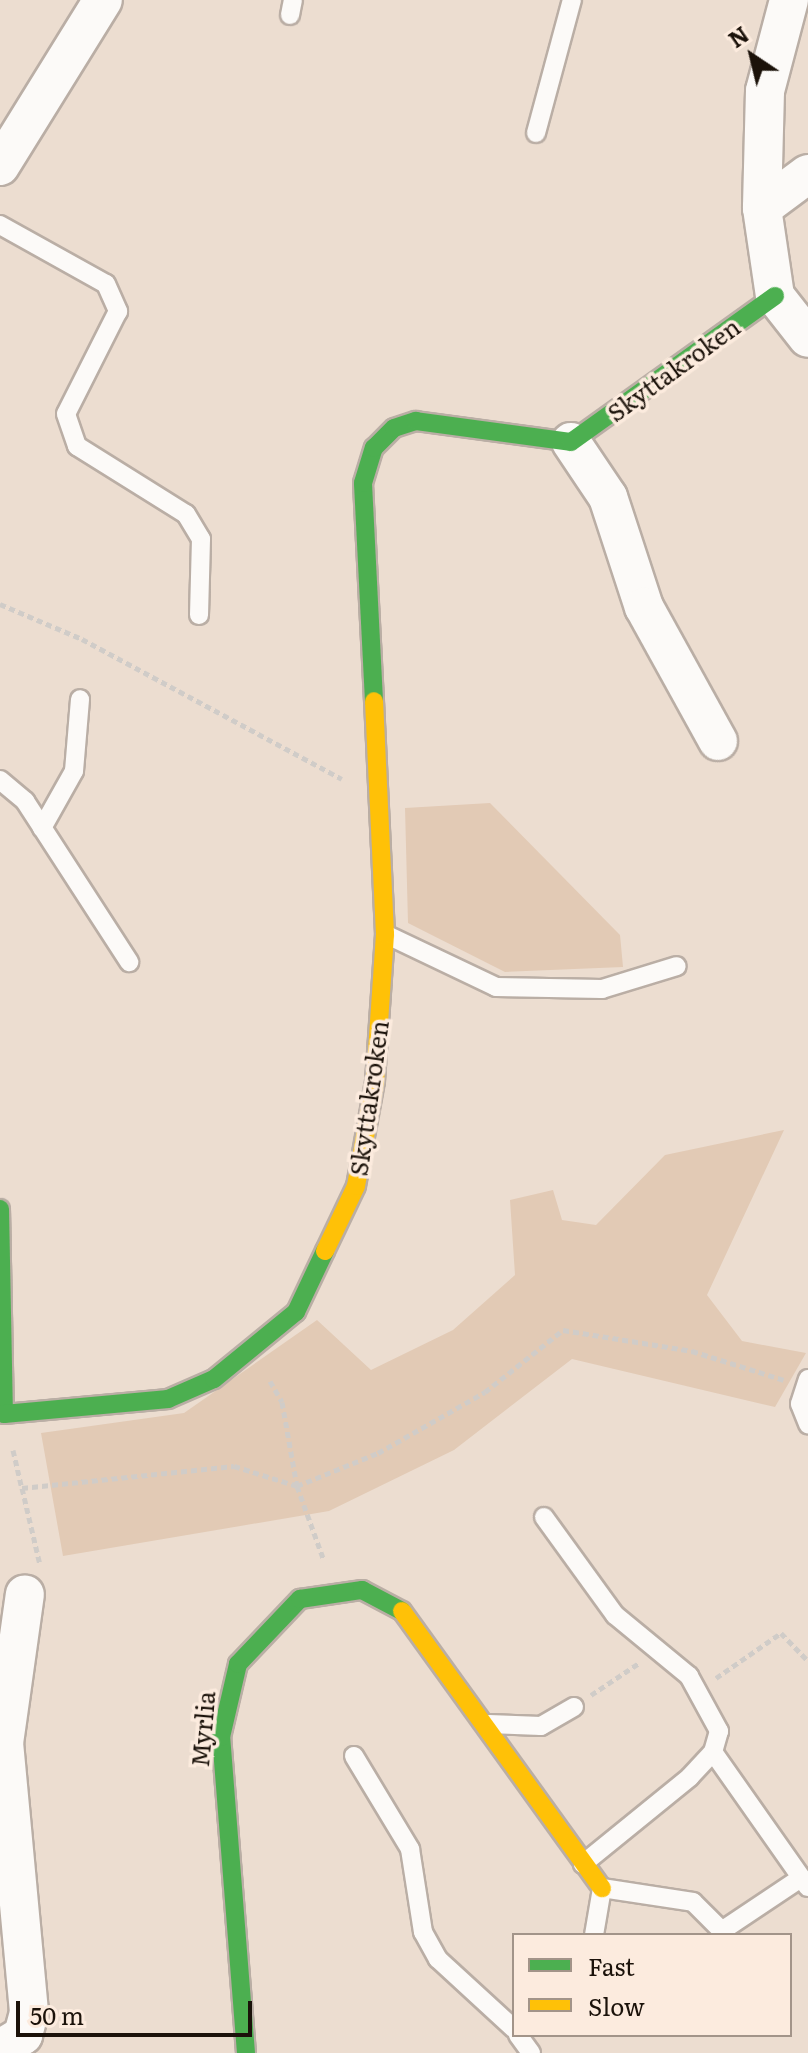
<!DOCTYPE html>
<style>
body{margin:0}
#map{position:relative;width:808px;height:2053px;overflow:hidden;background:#ecddd0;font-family:Literata,serif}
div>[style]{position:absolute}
.green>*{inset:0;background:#e2cab5}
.path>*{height:5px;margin-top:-2.5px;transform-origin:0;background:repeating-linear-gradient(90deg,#d0ccc8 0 6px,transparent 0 10px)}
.roads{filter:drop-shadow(2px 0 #baaea5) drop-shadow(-2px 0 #baaea5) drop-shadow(0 2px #baaea5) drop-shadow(0 -2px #baaea5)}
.lane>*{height:18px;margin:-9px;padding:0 9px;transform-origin:9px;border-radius:9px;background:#fcfaf8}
.street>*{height:38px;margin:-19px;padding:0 19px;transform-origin:19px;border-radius:19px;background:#fcfaf8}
.fast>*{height:18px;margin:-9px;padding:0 9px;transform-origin:9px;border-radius:9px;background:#4caf50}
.slow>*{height:18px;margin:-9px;padding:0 9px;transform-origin:9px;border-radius:9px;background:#ffc107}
span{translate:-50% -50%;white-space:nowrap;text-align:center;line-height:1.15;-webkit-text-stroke:7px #fcebde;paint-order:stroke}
.street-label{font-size:24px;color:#1b120a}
.legend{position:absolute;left:512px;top:1933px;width:280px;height:104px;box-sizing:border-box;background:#fcebde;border:2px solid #a29489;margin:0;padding:10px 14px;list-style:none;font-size:24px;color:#1b120a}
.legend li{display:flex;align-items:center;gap:16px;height:40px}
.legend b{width:40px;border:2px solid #a29489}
.north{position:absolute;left:712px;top:16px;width:80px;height:80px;-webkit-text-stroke:6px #fcebde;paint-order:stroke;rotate:325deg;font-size:22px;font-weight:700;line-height:32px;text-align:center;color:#1b120a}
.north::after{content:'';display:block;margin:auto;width:28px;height:36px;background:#1b120a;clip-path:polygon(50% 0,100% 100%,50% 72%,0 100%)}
.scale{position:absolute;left:16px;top:2001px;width:236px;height:36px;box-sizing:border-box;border:4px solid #1b120a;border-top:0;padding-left:10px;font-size:24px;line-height:28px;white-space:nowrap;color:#1b120a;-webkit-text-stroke:6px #fcebde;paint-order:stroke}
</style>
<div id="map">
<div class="green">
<div style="clip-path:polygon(490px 803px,620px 935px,623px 967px,505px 972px,408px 923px,405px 808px)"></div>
<div style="clip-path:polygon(784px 1130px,707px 1295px,742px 1341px,806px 1353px,775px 1407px,572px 1359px,454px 1450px,329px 1511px,63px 1556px,41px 1433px,184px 1413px,317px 1320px,371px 1370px,453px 1330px,515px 1275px,510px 1200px,553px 1190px,562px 1220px,596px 1225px,665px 1155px)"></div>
</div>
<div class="path">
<div style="left:0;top:604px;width:89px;rotate:23.1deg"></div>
<div style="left:82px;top:639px;width:295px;rotate:28.3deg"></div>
<div style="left:270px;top:1381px;width:24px;rotate:60deg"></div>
<div style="left:282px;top:1402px;width:85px;rotate:79.9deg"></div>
<div style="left:297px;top:1486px;width:87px;rotate:-22.2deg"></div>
<div style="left:378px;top:1453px;width:123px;rotate:-29.7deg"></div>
<div style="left:485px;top:1392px;width:100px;rotate:-38.5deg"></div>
<div style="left:563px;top:1330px;width:131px;rotate:9.2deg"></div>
<div style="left:692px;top:1351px;width:96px;rotate:17.5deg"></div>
<div style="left:13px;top:1450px;width:39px;rotate:77deg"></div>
<div style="left:22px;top:1488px;width:213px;rotate:-5.9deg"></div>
<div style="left:234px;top:1466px;width:66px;rotate:17.6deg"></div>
<div style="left:297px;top:1486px;width:77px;rotate:70.1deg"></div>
<div style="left:22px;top:1488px;width:79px;rotate:76.8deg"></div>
<div style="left:716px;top:1678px;width:79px;rotate:-34.7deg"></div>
<div style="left:781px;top:1633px;width:39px;rotate:46deg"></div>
<div style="left:591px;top:1695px;width:58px;rotate:-33.7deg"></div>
</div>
<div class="roads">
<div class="lane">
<div style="left:290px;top:15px;width:15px;rotate:-79deg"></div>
<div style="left:536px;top:133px;width:138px;rotate:-74.9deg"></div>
<div style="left:0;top:225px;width:121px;rotate:29.1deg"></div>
<div style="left:106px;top:284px;width:30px;rotate:66deg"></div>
<div style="left:118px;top:311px;width:115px;rotate:116.8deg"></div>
<div style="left:66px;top:414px;width:34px;rotate:71deg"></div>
<div style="left:77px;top:446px;width:128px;rotate:32deg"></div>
<div style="left:186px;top:514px;width:29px;rotate:59deg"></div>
<div style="left:201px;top:539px;width:76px;rotate:91.5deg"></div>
<div style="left:0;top:780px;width:33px;rotate:40deg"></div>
<div style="left:25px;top:801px;width:192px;rotate:57.1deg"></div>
<div style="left:42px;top:828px;width:65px;rotate:-60.7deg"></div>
<div style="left:74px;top:771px;width:72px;rotate:-85.2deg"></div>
<div style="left:385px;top:934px;width:123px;rotate:25.5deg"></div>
<div style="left:496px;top:987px;width:106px;rotate:1.1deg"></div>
<div style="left:602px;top:989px;width:78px;rotate:-17deg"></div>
<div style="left:808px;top:1379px;width:26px;rotate:108deg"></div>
<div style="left:800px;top:1404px;width:22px;rotate:68deg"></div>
<div style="left:544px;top:1517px;width:121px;rotate:54.1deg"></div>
<div style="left:615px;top:1615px;width:96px;rotate:39.5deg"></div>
<div style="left:689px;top:1676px;width:63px;rotate:61.4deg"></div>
<div style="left:719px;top:1731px;width:22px;rotate:106deg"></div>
<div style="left:713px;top:1752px;width:34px;rotate:133deg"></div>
<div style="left:690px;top:1777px;width:138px;rotate:140.9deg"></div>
<div style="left:489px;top:1724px;width:52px;rotate:2.2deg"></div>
<div style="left:541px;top:1726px;width:38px;rotate:-30deg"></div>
<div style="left:713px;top:1752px;width:165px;rotate:54.9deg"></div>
<div style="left:354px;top:1756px;width:109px;rotate:58.9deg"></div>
<div style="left:410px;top:1849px;width:84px;rotate:81.1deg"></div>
<div style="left:423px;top:1932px;width:31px;rotate:61deg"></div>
<div style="left:438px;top:1959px;width:103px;rotate:42.6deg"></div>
<div style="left:723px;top:1930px;width:94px;rotate:-33.7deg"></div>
<div style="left:594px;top:1935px;width:48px;rotate:-80.3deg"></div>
<div style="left:602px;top:1888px;width:92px;rotate:8.7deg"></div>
<div style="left:693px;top:1902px;width:47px;rotate:45deg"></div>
<div style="left:518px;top:2035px;width:22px;rotate:54deg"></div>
</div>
<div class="street">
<div style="left:789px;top:0;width:94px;rotate:104.8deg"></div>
<div style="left:765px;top:91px;width:117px;rotate:91.5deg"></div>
<div style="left:762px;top:208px;width:89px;rotate:81.6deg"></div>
<div style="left:775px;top:296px;width:53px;rotate:51.8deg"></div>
<div style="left:0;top:166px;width:195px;rotate:-58.2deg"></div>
<div style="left:762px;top:208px;width:57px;rotate:-36.5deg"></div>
<div style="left:571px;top:442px;width:66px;rotate:56.1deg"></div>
<div style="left:608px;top:497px;width:116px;rotate:71.9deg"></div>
<div style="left:644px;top:607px;width:153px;rotate:61.1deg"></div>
<div style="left:0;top:2049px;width:27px;rotate:-31deg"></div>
<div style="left:23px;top:2035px;width:24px;rotate:-75deg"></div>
<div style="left:29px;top:2012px;width:270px;rotate:-95.3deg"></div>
<div style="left:4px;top:1743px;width:150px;rotate:-82deg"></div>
</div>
<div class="fast">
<div style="left:374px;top:701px;width:218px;rotate:-92.9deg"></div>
<div style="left:363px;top:483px;width:37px;rotate:-73deg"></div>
<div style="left:374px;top:448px;width:28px;rotate:-45deg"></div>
<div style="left:394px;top:428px;width:23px;rotate:-18deg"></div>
<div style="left:416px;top:421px;width:156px;rotate:7.7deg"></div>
<div style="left:571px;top:442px;width:251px;rotate:-35.6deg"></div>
<div style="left:0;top:1209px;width:205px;rotate:88.9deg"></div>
<div style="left:4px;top:1414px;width:165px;rotate:-5.2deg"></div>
<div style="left:168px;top:1399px;width:50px;rotate:-23.5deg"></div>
<div style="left:214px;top:1379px;width:106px;rotate:-39.3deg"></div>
<div style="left:296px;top:1312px;width:68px;rotate:-64.6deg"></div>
<div style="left:246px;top:2053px;width:317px;rotate:-94.5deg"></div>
<div style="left:221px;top:1737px;width:75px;rotate:-76.9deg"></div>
<div style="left:238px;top:1664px;width:90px;rotate:-46.4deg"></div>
<div style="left:300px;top:1599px;width:63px;rotate:-8.3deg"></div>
<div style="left:362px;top:1590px;width:45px;rotate:27.7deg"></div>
</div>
<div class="slow">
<div style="left:325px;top:1251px;width:72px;rotate:-64.5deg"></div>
<div style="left:356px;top:1186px;width:107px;rotate:-79.7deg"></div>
<div style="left:375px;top:1081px;width:147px;rotate:-86.1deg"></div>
<div style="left:385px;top:934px;width:233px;rotate:-92.7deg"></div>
<div style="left:402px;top:1611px;width:342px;rotate:54.2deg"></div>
</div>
</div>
<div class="street-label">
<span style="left:673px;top:369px;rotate:-36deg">Skyttakroken</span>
<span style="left:368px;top:1098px;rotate:-82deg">Skyttakroken</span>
<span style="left:202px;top:1729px;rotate:-85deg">Myrlia</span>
</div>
<ul class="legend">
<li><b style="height:10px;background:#4caf50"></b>Fast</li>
<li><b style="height:10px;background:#ffc107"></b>Slow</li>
</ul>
<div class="north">N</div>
<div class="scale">50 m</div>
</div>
